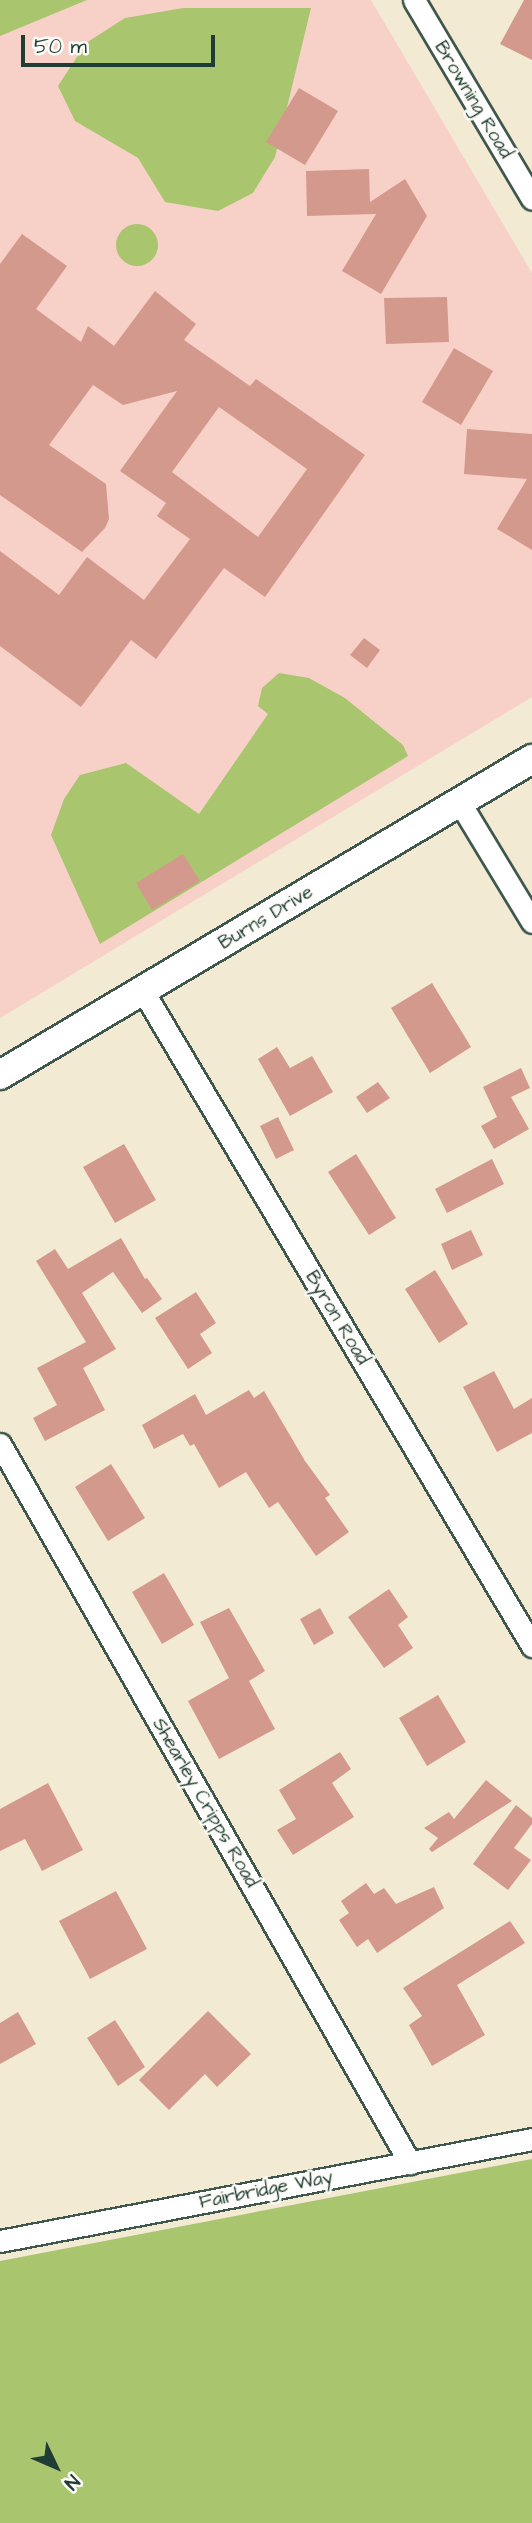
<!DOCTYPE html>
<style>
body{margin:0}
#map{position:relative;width:532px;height:2523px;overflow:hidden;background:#f3ead4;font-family:"Architects Daughter",sans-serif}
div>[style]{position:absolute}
.built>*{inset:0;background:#f7d1c8}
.green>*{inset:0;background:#a9c66e}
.round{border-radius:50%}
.building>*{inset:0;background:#d4998d}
.roads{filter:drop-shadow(2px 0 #3f574c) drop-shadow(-2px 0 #3f574c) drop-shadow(0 2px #3f574c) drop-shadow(0 -2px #3f574c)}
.minor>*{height:21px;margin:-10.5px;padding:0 10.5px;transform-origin:10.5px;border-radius:10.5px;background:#fff}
.secondary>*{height:28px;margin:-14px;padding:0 14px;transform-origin:14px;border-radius:14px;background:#fff}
span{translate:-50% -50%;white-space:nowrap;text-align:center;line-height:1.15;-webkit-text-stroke:5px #fdfcf7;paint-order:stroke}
.street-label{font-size:19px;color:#1f3d34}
.north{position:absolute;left:21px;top:2432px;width:70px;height:70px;-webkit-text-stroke:5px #fdfcf7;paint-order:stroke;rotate:134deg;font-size:19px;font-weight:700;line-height:28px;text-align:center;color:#1f3d34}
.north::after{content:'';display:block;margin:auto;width:24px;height:32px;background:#1f3d34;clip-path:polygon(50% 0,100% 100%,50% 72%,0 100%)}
.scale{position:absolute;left:21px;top:35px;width:194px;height:32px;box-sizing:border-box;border:4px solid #1f3d34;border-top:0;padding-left:9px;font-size:21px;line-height:24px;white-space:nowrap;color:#1f3d34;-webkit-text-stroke:5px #fdfcf7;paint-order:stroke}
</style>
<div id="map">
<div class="built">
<div style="clip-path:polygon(0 0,371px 0,532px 273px,532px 697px,0 1018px)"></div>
</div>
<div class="green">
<div style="clip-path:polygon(0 0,87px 0,0 36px)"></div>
<div style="clip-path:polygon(183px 8px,311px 8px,275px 157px,253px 193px,218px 211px,165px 202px,138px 158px,75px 121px,58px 86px,86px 43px,125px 18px)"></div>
<div class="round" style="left:116px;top:224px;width:42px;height:42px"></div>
<div style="clip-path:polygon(279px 673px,309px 678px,345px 698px,403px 745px,408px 756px,100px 944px,51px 835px,64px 799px,80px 775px,126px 763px,199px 814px,268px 714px,258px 706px,262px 688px)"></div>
<div style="clip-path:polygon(532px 2159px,532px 2523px,0 2523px,0 2261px)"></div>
</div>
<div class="building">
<div style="clip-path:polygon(524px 0,532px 0,532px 60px,500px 44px)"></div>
<div style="clip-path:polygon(299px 88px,338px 111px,305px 165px,266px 142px)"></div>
<div style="clip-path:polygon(369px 169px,370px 202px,405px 179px,427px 216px,381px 294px,342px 271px,376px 214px,307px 216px,306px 171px)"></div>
<div style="clip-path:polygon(evenodd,22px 234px,67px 266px,36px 309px,81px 342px,88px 326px,114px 346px,155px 291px,196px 324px,184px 340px,250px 386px,256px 379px,365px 455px,265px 597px,224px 568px,156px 659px,131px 640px,81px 707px,0 646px,0 551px,59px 595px,87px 557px,144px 600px,190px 539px,157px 516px,166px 503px,120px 471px,177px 391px,123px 405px,93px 385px,49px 445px,106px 484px,109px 519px,105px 528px,82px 552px,0 495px,0 264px,22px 234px,219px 407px,307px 469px,258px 537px,172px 472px,219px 407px)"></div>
<div style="clip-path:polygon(447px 297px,449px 342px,386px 344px,384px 298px)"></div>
<div style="clip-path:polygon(454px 348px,493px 371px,461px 425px,422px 402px)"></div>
<div style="clip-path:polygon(467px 429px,532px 434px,532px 550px,497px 529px,527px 479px,464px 474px)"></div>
<div style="clip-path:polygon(364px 638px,380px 650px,367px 668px,350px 655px)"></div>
<div style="clip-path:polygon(183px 854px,200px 881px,152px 910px,136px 883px)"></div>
<div style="clip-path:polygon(432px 983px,471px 1047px,430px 1073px,391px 1008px)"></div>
<div style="clip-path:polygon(277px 1047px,290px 1068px,312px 1056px,333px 1092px,290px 1116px,258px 1059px)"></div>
<div style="clip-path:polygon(521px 1068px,530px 1088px,511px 1097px,529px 1129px,494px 1149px,481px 1126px,497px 1117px,483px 1087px)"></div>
<div style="clip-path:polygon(378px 1082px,390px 1098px,367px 1113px,356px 1097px)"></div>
<div style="clip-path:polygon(278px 1117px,294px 1150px,276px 1159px,260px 1126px)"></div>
<div style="clip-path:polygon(124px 1144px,156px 1200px,115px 1223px,83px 1167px)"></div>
<div style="clip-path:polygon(356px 1154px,396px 1218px,369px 1235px,328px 1172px)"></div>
<div style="clip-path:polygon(492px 1159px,504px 1184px,447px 1213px,435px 1189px)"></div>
<div style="clip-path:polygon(471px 1230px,483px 1255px,452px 1270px,441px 1244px)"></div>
<div style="clip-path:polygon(121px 1238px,145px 1279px,147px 1278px,162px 1299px,142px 1313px,113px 1272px,82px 1293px,116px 1349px,83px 1368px,105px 1410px,45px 1441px,33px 1418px,57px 1405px,37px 1368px,86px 1342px,36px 1261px,55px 1249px,68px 1269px)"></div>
<div style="clip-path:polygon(435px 1270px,468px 1324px,439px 1343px,405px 1289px)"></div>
<div style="clip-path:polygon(196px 1292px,216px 1323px,200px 1334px,212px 1353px,188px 1369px,155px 1318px)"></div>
<div style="clip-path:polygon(494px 1371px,514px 1409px,532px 1398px,532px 1433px,497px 1452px,463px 1387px)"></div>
<div style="clip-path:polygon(249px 1390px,254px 1398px,264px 1391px,305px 1461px,330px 1495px,325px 1498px,349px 1532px,316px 1556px,278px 1502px,269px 1508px,246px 1472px,219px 1488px,194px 1444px,190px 1446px,183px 1434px,154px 1449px,142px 1425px,195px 1394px,206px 1415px)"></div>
<div style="clip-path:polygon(111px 1464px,145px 1518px,108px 1541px,75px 1487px)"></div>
<div style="clip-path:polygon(164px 1573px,194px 1625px,162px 1644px,132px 1592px)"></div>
<div style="clip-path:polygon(389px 1589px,408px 1617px,398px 1625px,413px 1648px,384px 1668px,348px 1617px)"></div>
<div style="clip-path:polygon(229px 1608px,265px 1671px,249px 1681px,275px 1729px,219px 1759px,188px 1701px,229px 1678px,200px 1622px)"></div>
<div style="clip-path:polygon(320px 1608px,334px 1633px,314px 1645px,300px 1619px)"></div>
<div style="clip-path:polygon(438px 1695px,466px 1742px,427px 1766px,399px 1718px)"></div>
<div style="clip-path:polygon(340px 1752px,351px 1769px,332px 1783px,354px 1817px,293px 1855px,277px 1830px,296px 1819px,279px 1790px)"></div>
<div style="clip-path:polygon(486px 1780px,512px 1801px,432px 1852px,429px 1849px,438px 1838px,424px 1828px,449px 1812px,454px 1819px)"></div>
<div style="clip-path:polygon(48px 1783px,83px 1850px,42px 1871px,25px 1839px,0 1851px,0 1809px)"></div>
<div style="clip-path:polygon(516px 1805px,532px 1818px,532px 1824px,514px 1848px,531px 1860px,508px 1890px,473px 1864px)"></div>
<div style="clip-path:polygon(366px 1883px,374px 1894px,384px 1888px,396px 1904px,434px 1887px,444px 1908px,377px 1953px,368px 1939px,357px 1947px,339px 1920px,349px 1913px,341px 1901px)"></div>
<div style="clip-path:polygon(116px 1891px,147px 1949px,90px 1979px,59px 1921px)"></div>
<div style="clip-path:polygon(510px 1921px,525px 1943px,457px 1985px,485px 2035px,432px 2066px,409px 2025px,422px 2016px,403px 1988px)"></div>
<div style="clip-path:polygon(208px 2011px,251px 2054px,217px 2087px,205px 2074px,169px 2110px,139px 2080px)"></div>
<div style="clip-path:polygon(18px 2012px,36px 2044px,0 2064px,0 2023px)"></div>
<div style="clip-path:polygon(115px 2020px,145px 2067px,118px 2086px,87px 2038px)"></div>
</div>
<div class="roads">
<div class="minor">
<div style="left:414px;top:0;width:231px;rotate:59.3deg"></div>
<div style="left:460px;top:803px;width:139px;rotate:58.8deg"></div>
<div style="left:143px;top:991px;width:762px;rotate:59.29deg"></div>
<div style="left:0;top:1444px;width:828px;rotate:60.31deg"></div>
<div style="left:0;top:2241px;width:542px;rotate:-10.85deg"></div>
</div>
<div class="secondary">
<div style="left:0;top:1075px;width:619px;rotate:-30.71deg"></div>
</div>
</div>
<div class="street-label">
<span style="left:473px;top:100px;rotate:59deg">Browning Road</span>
<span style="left:266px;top:918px;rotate:-31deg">Burns Drive</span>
<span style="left:337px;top:1318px;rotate:59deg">Byron Road</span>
<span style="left:205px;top:1803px;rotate:60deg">Shearley Cripps Road</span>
<span style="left:266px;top:2190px;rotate:-11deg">Fairbridge Way</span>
</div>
<div class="north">N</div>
<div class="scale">50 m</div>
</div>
